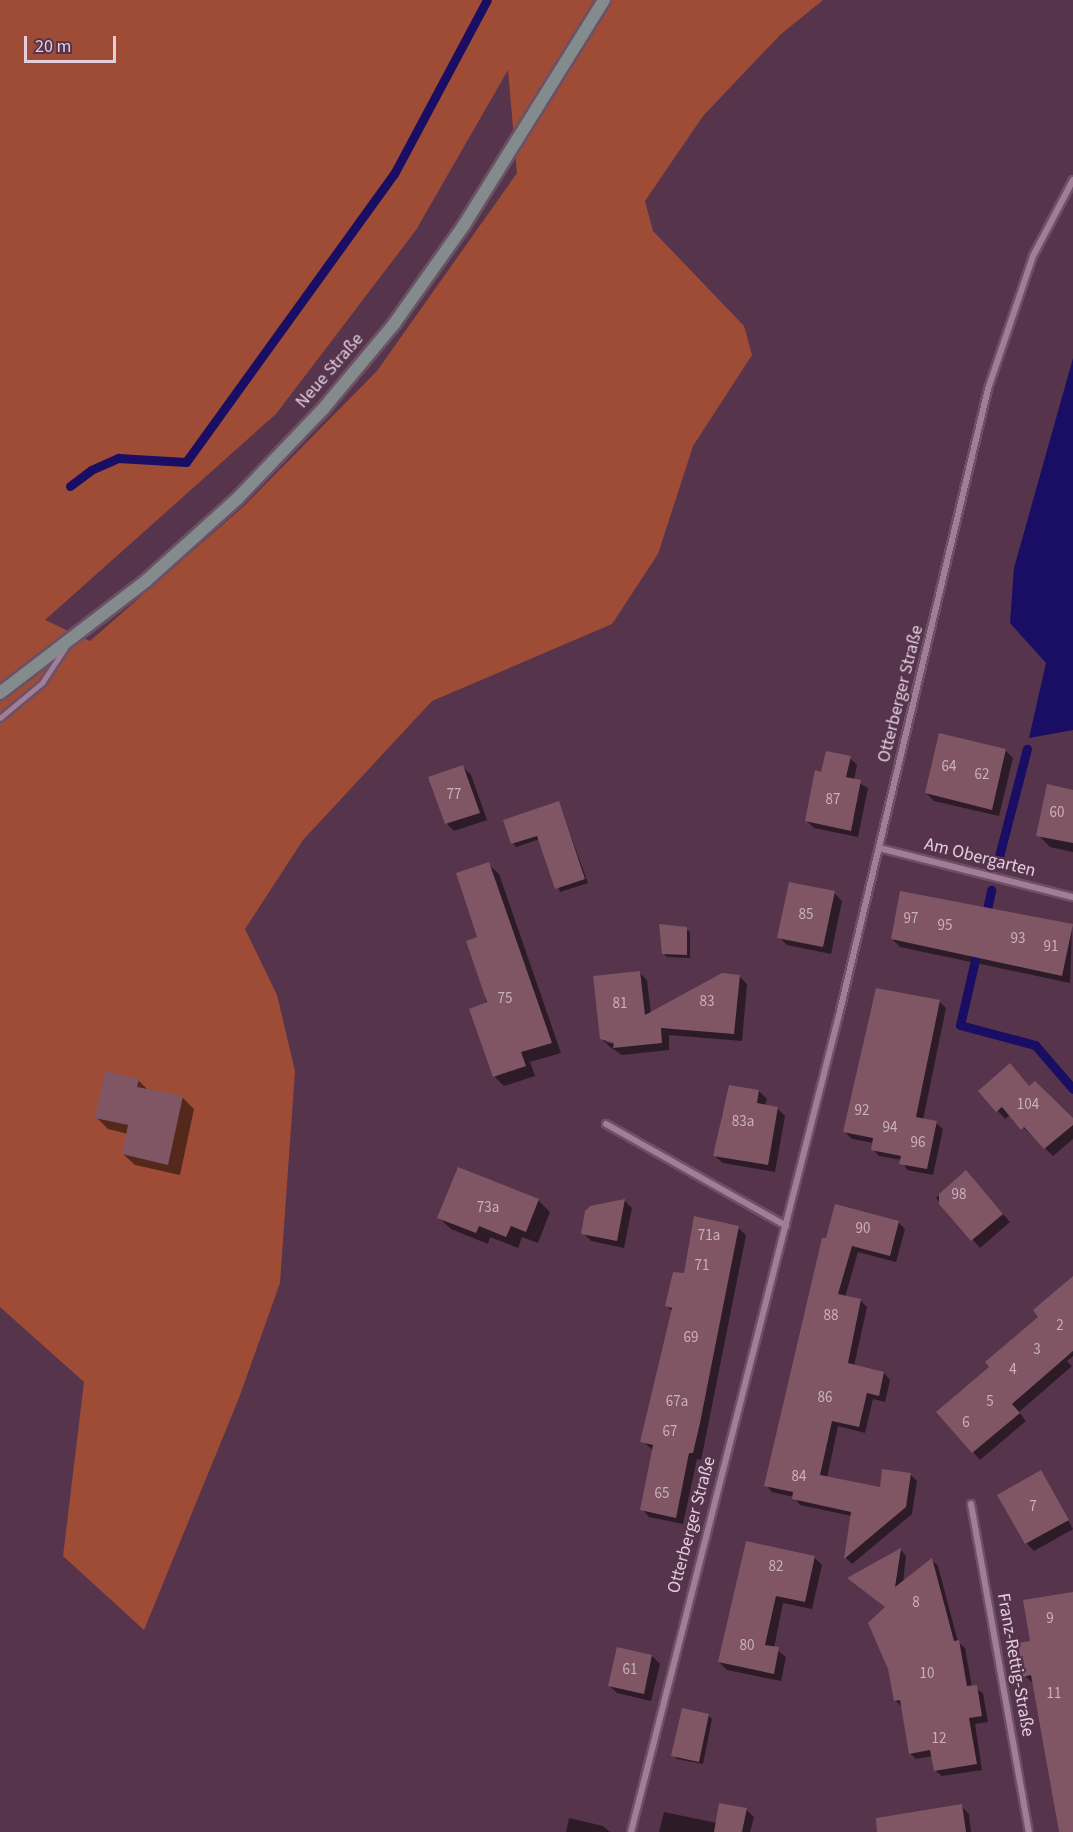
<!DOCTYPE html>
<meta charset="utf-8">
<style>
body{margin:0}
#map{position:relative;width:1073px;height:1832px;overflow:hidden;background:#55344c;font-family:"Source Sans 3",sans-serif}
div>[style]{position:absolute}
.green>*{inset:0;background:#9f4c36}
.water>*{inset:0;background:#190e63}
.shadow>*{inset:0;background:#0007}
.stream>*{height:9px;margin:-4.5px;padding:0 4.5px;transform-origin:4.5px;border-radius:4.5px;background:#190e63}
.building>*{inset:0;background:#805665}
.roads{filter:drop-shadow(2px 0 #6c5165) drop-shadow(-2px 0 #6c5165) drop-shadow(0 2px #6c5165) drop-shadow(0 -2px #6c5165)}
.service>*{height:4.5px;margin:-2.25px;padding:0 2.25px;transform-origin:2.25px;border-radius:2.25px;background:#a27d98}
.minor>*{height:6px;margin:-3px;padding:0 3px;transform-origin:3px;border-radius:3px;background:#a27d98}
.secondary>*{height:12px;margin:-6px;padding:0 6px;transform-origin:6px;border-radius:6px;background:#848b8d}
span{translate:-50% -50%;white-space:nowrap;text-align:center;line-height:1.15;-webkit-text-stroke:4.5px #55344c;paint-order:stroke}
.number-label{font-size:15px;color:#cab0be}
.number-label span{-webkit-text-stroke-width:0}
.street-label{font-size:18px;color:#e2cedc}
.scale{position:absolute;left:24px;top:36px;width:92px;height:27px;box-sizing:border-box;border:3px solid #e2cedc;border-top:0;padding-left:8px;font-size:18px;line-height:21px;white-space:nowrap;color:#e2cedc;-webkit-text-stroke:4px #55344c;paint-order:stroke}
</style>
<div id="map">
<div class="green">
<div style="clip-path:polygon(evenodd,0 0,823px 0,780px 35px,703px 116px,645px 201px,653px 231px,744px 326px,752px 355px,693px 446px,658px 554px,612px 624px,432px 701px,303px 840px,245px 929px,277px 995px,295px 1071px,280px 1283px,239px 1398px,144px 1630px,63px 1556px,84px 1382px,0 1307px,0 0,508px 70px,517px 173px,377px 371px,244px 506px,90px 641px,45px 620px,276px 414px,416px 230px,508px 70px)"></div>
</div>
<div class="water">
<div style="clip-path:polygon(1073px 358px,1073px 730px,1029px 738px,1046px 663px,1010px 623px,1014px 568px)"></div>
</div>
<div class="shadow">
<div style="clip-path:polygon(1005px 750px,1013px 758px,999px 816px,934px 801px,926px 793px)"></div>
<div style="clip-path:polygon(850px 758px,857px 765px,854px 780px,868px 788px,858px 837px,814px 828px,807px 821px,823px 773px)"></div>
<div style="clip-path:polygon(463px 767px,471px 775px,487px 820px,454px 831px,446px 823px)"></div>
<div style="clip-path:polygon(1073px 791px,1073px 852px,1050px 847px,1038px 835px)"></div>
<div style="clip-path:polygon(559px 803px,588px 883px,560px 892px,540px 839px,516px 847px,513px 843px)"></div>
<div style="clip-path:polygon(488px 864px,499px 874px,561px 1053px,530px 1062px,535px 1076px,504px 1086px,494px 1076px,479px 938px)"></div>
<div style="clip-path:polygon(834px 893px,842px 901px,831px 954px,787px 945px,779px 937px)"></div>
<div style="clip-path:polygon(1072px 925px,1070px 983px,900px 947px,892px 939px)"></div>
<div style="clip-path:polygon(686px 929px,690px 932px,690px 958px,667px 957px,664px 954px)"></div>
<div style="clip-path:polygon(evenodd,639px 972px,647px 980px,651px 1014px,739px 976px,747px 984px,742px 1041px,669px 1035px,669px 1050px,622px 1055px,609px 1046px,601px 1038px,639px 972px,606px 1039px,621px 1046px,606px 1042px,606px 1039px)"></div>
<div style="clip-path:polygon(939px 1001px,946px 1008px,923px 1120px,936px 1123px,943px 1129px,933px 1175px,907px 1170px,902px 1160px,879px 1156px,873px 1149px,874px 1143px,852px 1139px,845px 1132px)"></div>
<div style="clip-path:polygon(138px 1080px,148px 1090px,182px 1097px,194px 1109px,180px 1175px,135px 1165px,123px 1154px,128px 1134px,108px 1129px,96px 1117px)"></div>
<div style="clip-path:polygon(1030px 1087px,1073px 1121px,1073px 1139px,1053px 1156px,1010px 1115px,1005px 1119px,980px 1091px)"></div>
<div style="clip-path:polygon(759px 1091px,767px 1099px,765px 1106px,777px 1108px,785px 1116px,775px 1172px,723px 1163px,715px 1156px,722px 1114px)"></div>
<div style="clip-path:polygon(966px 1172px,1010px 1222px,980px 1248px,936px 1198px)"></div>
<div style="clip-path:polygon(538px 1200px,550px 1212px,538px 1243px,522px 1237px,518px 1248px,490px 1237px,488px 1244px,451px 1229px,439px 1218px)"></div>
<div style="clip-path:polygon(624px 1200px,632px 1208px,624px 1248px,591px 1241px,583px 1233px,587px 1208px)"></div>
<div style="clip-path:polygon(898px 1222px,905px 1229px,896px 1262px,858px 1252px,845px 1297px,860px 1300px,867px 1307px,854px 1366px,884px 1373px,890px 1380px,885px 1402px,873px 1399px,865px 1433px,838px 1426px,827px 1478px,881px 1489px,910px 1474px,917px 1481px,912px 1514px,852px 1564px,846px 1558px,852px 1516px,800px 1505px,794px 1497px,772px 1492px,766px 1485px,823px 1239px)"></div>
<div style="clip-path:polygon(738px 1228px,746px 1235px,707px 1431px,701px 1460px,697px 1459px,683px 1524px,649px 1517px,642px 1509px,653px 1450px,642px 1441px,672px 1311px,667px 1306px,685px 1275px)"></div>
<div style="clip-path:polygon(1073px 1278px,1073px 1356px,1067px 1361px,1072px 1366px,1019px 1412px,1026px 1421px,980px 1460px,973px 1452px,1040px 1317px)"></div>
<div style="clip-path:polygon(1041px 1472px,1073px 1529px,1034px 1551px,1026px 1543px)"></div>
<div style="clip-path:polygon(747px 1542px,814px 1557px,822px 1565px,812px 1609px,783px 1603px,774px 1648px,786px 1657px,781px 1681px,727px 1670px,719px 1662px)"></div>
<div style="clip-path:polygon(901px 1550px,906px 1556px,903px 1584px,932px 1560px,938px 1566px,958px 1642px,965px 1648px,972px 1687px,983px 1693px,988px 1722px,975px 1724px,982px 1770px,942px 1776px,935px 1770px,933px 1756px,916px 1759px,910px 1753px,902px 1707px,895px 1700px,887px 1607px)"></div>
<div style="clip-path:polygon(1073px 1594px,1073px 1832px,1059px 1832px,1034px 1684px,1025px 1676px,1032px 1642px)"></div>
<div style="clip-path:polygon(618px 1649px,652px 1656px,660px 1664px,651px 1701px,617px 1693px,609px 1685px)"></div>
<div style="clip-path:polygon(708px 1715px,712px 1719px,703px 1764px,677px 1759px,673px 1755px)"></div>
<div style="clip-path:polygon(721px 1805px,747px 1810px,754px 1817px,750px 1832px,659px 1832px,664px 1812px,717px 1823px)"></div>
<div style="clip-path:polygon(961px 1806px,969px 1814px,971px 1832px,906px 1832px)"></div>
<div style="clip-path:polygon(569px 1818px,603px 1826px,610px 1832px,566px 1832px)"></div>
</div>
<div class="stream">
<div style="left:70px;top:486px;width:26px;rotate:-37deg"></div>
<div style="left:91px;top:470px;width:30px;rotate:-24deg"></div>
<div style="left:118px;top:458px;width:68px;rotate:3.4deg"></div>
<div style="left:186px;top:462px;width:355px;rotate:-54.2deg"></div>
<div style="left:394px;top:174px;width:197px;rotate:-61.9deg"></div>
<div style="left:998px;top:860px;width:115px;rotate:-75.4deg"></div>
<div style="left:985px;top:919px;width:30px;rotate:-78deg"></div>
<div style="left:978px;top:947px;width:80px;rotate:103deg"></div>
<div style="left:960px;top:1025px;width:78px;rotate:14.9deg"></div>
<div style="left:1035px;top:1045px;width:58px;rotate:49.2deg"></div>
</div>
<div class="building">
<div style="clip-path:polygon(939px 733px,1006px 749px,992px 810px,925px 793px)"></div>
<div style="clip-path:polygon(826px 751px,851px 756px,846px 777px,861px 780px,851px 831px,805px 821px,815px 770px,821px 772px)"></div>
<div style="clip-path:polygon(463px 765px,480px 813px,445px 824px,428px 777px)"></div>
<div style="clip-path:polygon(1047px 784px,1073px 790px,1073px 843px,1036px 836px)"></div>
<div style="clip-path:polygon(559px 801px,585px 879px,555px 889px,537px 836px,511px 844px,503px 820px)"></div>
<div style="clip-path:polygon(489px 862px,552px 1043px,521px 1052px,526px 1066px,493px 1077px,469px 1009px,487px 1002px,466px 941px,477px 937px,456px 873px)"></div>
<div style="clip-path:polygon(789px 882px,835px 891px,823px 947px,777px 938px)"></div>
<div style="clip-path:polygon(900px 891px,1073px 924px,1062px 976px,891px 939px)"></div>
<div style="clip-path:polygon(659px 924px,687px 927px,687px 955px,662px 954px)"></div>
<div style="clip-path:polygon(640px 971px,645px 1015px,722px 973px,740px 975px,734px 1034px,661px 1028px,662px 1043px,613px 1048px,614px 1043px,600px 1039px,593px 976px)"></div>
<div style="clip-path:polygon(876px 988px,940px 1000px,916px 1117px,937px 1121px,927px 1169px,899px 1164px,901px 1156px,871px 1150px,873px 1138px,843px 1132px)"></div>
<div style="clip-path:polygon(1010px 1063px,1029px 1086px,1035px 1081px,1073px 1118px,1073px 1125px,1044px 1149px,1024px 1127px,1021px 1130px,1002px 1107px,996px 1112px,978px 1091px)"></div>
<div style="clip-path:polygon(105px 1071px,139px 1079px,137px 1087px,183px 1096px,168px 1165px,122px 1154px,128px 1125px,95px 1118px)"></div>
<div style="clip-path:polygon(729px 1085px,759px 1090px,757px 1103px,778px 1107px,768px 1165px,713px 1156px)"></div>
<div style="clip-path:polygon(458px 1167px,539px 1199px,526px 1232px,511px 1226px,506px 1237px,479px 1226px,476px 1233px,437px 1218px)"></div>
<div style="clip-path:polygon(966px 1170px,1003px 1214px,971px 1241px,939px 1204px,939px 1194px)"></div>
<div style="clip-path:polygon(625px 1199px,617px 1241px,581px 1234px,585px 1211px,590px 1206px)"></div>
<div style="clip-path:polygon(835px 1204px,899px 1221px,890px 1256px,852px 1246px,838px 1294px,861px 1299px,848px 1363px,884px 1372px,879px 1396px,867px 1393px,859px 1427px,832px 1421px,820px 1475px,880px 1487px,882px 1469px,911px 1473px,906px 1507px,844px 1559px,851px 1512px,792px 1499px,793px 1492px,764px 1486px,822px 1238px,826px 1238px)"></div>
<div style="clip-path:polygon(694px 1216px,739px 1226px,700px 1423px,693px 1453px,689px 1453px,676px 1518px,640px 1510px,653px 1445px,640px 1442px,672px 1308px,665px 1306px,673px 1272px,684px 1273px)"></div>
<div style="clip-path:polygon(1073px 1276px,1073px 1351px,1012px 1404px,1020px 1413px,972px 1453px,936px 1412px,989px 1367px,985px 1362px,1038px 1317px,1033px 1310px)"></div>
<div style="clip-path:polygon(1041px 1470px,1069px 1520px,1025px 1544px,997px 1495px)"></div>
<div style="clip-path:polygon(746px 1541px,815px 1556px,805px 1602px,776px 1596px,765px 1645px,779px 1647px,774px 1674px,718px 1662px)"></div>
<div style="clip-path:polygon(901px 1548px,895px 1587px,932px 1558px,954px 1641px,959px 1640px,967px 1686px,977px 1685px,982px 1716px,969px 1718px,977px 1764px,934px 1771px,930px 1750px,909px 1754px,900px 1700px,894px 1701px,888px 1669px,868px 1623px,885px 1607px,847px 1578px)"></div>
<div style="clip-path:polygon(1073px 1592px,1073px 1832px,1059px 1832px,1031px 1675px,1023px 1677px,1018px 1643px,1030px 1641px,1023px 1600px)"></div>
<div style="clip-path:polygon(617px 1647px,652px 1655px,644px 1694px,608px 1686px)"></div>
<div style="clip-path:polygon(682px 1708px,709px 1714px,699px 1762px,671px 1756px)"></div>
<div style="clip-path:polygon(719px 1803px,747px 1808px,742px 1832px,714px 1832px)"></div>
<div style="clip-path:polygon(962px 1804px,966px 1832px,877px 1832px,876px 1818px)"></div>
</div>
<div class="roads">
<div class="service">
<div style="left:0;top:718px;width:55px;rotate:-39.8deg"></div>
<div style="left:42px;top:683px;width:42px;rotate:-56.7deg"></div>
</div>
<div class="minor">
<div style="left:879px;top:848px;width:200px;rotate:14.2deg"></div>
<div style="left:606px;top:1124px;width:207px;rotate:29.5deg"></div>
<div style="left:971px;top:1504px;width:333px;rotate:80deg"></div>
<div style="left:631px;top:1832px;width:843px;rotate:-75.72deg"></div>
<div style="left:839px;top:1015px;width:643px;rotate:-76.61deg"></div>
<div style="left:988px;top:389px;width:140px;rotate:-71.3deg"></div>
<div style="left:1033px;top:256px;width:86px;rotate:-62.2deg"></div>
</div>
<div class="secondary">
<div style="left:0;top:693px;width:185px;rotate:-37.5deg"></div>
<div style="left:147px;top:580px;width:121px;rotate:-42deg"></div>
<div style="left:237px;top:499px;width:124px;rotate:-46.3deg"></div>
<div style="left:323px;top:409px;width:111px;rotate:-50.1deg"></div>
<div style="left:394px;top:324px;width:121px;rotate:-54.7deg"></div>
<div style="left:464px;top:225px;width:265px;rotate:-58.1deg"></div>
</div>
</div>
<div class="number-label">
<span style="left:949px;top:767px">64</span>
<span style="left:982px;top:775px">62</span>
<span style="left:454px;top:795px">77</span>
<span style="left:833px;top:800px">87</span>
<span style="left:1057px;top:813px">60</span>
<span style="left:806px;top:915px">85</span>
<span style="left:911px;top:919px">97</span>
<span style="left:945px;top:926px">95</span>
<span style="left:1018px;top:939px">93</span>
<span style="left:1051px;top:947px">91</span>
<span style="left:505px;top:999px">75</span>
<span style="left:707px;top:1002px">83</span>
<span style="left:620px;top:1004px">81</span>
<span style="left:1028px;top:1105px">104</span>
<span style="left:862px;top:1111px">92</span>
<span style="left:743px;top:1122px">83a</span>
<span style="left:890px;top:1128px">94</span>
<span style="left:918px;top:1143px">96</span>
<span style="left:959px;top:1195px">98</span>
<span style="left:488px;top:1208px">73a</span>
<span style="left:863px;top:1229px">90</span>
<span style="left:709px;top:1236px">71a</span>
<span style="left:702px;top:1266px">71</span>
<span style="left:831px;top:1316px">88</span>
<span style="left:1060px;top:1326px">2</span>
<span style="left:691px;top:1338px">69</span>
<span style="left:1037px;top:1350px">3</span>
<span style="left:1013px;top:1370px">4</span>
<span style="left:825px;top:1398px">86</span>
<span style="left:677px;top:1402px">67a</span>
<span style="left:990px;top:1402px">5</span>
<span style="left:966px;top:1423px">6</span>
<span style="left:670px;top:1432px">67</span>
<span style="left:799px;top:1477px">84</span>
<span style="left:662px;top:1494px">65</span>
<span style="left:1033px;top:1507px">7</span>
<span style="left:776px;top:1567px">82</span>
<span style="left:916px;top:1603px">8</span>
<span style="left:1050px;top:1619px">9</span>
<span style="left:747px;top:1646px">80</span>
<span style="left:630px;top:1670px">61</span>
<span style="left:927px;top:1674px">10</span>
<span style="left:1054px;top:1694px">11</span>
<span style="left:939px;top:1739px">12</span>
</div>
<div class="street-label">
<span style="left:330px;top:371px;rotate:-49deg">Neue Straße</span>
<span style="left:901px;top:694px;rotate:-76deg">Otterberger Straße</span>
<span style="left:980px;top:858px;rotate:14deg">Am Obergarten</span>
<span style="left:692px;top:1525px;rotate:-75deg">Otterberger Straße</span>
<span style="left:1015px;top:1665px;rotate:80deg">Franz-Rettig-Straße</span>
</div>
<div class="scale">20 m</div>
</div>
